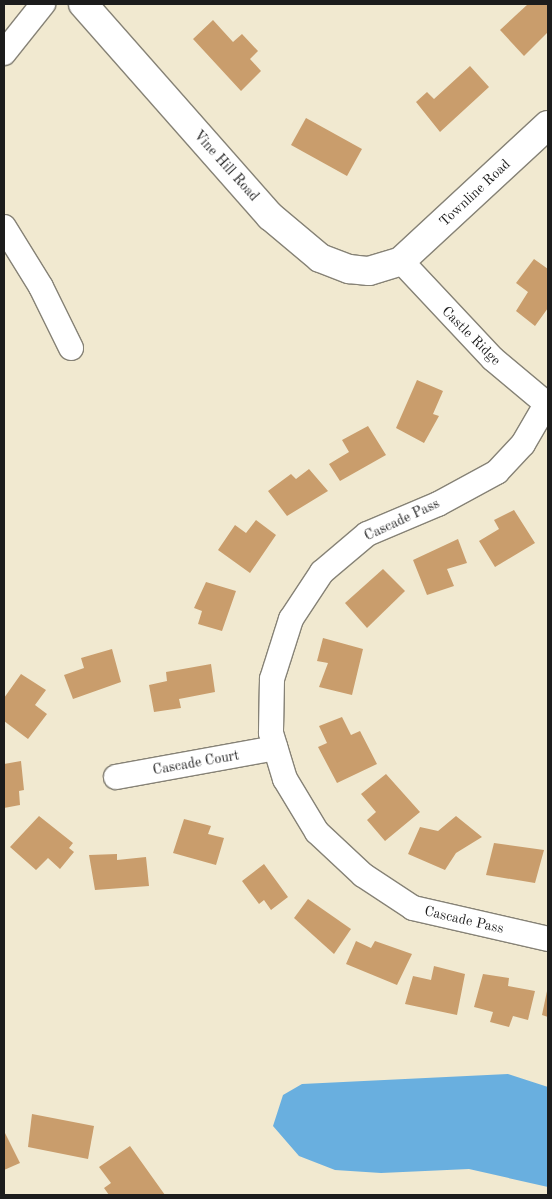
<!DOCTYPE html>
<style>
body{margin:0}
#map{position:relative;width:552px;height:1199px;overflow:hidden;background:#f1e9d0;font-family:"Old Standard TT",serif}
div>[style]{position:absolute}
.water>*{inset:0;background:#69afdf}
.building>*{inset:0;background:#c99d6c}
.roads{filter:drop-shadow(1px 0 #868276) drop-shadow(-1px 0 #868276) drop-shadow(0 1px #868276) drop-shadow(0 -1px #868276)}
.minor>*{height:24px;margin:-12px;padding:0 12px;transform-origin:12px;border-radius:12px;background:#fff}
.tertiary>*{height:28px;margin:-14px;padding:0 14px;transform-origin:14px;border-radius:14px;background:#fff}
span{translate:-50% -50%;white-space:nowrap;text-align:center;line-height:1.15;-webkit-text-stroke:5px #fff;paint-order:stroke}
.street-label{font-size:14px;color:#1c1c1c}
.frame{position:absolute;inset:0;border:5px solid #1c1c1c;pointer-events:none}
</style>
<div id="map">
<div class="water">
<div style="clip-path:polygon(508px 1074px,548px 1087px,548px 1187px,469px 1169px,381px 1173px,335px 1170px,299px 1156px,273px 1126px,283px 1095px,302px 1084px)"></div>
</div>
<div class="building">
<div style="clip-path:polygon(528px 4px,548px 4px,548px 32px,524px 56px,500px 30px)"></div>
<div style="clip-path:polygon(213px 20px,233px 42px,242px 34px,258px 51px,250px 59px,261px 71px,241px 91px,193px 39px)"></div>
<div style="clip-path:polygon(470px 66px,489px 87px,440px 132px,416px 102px,427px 92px,434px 99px)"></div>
<div style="clip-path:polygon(306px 118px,362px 149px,347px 176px,291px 145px)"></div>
<div style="clip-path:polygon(534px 259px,548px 269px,548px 308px,535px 326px,516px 311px,528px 292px,516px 283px)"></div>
<div style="clip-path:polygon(417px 380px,443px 391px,433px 414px,439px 416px,424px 443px,396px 428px)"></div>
<div style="clip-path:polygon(368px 426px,386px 455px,340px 481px,329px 464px,349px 452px,342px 440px)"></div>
<div style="clip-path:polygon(309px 469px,328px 491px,287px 516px,268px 491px,291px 474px,296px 479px)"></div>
<div style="clip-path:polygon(514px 510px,535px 543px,495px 567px,479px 541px,499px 529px,494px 520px)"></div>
<div style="clip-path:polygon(256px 520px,276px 535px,250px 573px,218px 550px,235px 525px,246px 533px)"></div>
<div style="clip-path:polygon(458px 539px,467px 563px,447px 569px,454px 586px,427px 595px,413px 560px)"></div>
<div style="clip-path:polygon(383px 569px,405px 591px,367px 628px,345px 603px)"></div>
<div style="clip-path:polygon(206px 582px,236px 591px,222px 631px,198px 624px,202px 611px,194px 608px)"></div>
<div style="clip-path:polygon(323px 638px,363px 649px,352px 695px,319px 687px,328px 663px,317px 661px)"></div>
<div style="clip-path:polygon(112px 649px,121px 682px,73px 699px,64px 675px,84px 668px,81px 658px)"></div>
<div style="clip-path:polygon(211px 664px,215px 692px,179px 699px,181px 708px,154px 712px,149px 685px,167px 681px,166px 672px)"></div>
<div style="clip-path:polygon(21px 674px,46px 690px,35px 705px,47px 714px,28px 739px,4px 721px,4px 698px)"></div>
<div style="clip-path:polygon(342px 717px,351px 735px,360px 731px,377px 764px,337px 783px,318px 747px,327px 743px,319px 726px)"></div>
<div style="clip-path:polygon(21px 761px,24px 790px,19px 791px,20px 805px,4px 808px,4px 764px)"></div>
<div style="clip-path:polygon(386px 774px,420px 812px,385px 841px,367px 820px,376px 812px,361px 794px)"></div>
<div style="clip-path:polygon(39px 816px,73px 843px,69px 848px,74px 852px,60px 869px,48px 858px,36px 870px,10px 847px)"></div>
<div style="clip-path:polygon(456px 816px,482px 837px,456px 853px,445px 870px,408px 854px,420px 827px,438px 831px)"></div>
<div style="clip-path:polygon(184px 819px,211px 826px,208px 834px,224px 838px,216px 865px,173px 853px)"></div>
<div style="clip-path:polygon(494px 843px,544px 850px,535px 883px,486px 875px)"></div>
<div style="clip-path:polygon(117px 854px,117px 860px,146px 857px,149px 886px,95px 890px,89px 855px)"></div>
<div style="clip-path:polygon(264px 864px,288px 897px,271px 910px,264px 900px,259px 904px,242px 881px)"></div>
<div style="clip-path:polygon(308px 899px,351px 929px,334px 954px,294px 918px)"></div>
<div style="clip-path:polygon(356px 941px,371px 948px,375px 941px,412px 954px,397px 985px,346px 964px)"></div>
<div style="clip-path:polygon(434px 966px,465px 974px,457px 1015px,405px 1004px,413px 976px,431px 980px)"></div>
<div style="clip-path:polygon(483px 974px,509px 978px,508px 986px,535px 991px,528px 1020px,513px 1016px,509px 1027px,490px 1022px,493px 1012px,474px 1007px)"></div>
<div style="clip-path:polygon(547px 991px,548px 991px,548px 1017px,542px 1015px)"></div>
<div style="clip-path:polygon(32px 1114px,94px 1126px,88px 1159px,28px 1147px)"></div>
<div style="clip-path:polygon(4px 1131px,20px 1163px,4px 1170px)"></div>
<div style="clip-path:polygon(130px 1146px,165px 1195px,109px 1195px,104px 1188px,111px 1183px,99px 1167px)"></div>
</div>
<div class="roads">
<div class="minor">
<div style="left:4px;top:53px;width:63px;rotate:-51.5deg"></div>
<div style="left:4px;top:227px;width:70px;rotate:58.3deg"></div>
<div style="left:41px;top:287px;width:68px;rotate:63.8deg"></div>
<div style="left:401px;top:261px;width:134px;rotate:46.8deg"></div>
<div style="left:493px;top:359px;width:72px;rotate:39.9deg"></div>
<div style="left:548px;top:401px;width:50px;rotate:120.2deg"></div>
<div style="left:523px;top:444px;width:38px;rotate:133deg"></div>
<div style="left:497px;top:472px;width:67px;rotate:151.5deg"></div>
<div style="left:438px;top:504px;width:77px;rotate:157.1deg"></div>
<div style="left:367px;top:534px;width:59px;rotate:139.8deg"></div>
<div style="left:322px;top:572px;width:56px;rotate:123.4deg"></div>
<div style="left:291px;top:619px;width:63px;rotate:107.6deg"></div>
<div style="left:272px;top:679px;width:54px;rotate:91.1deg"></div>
<div style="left:271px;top:733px;width:48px;rotate:73.1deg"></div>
<div style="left:285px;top:779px;width:62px;rotate:58.9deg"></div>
<div style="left:317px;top:832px;width:63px;rotate:43.1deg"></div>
<div style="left:363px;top:875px;width:60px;rotate:33.4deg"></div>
<div style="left:413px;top:908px;width:139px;rotate:12.9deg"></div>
<div style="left:116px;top:777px;width:162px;rotate:-10.3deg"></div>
</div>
<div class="tertiary">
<div style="left:83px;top:4px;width:283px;rotate:48.6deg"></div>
<div style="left:270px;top:216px;width:65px;rotate:40deg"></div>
<div style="left:320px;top:258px;width:31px;rotate:21deg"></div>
<div style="left:349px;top:269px;width:20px;rotate:6deg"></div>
<div style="left:369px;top:271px;width:34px;rotate:-17deg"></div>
<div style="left:401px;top:261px;width:200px;rotate:-42.8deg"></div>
</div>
</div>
<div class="street-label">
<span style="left:226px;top:166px;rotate:48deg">Vine Hill Road</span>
<span style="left:475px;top:193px;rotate:-43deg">Townline Road</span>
<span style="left:471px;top:336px;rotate:45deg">Castle Ridge</span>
<span style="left:402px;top:520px;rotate:-25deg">Cascade Pass</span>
<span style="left:196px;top:763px;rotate:-10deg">Cascade Court</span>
<span style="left:464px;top:920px;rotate:13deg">Cascade Pass</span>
</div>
<div class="frame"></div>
</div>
